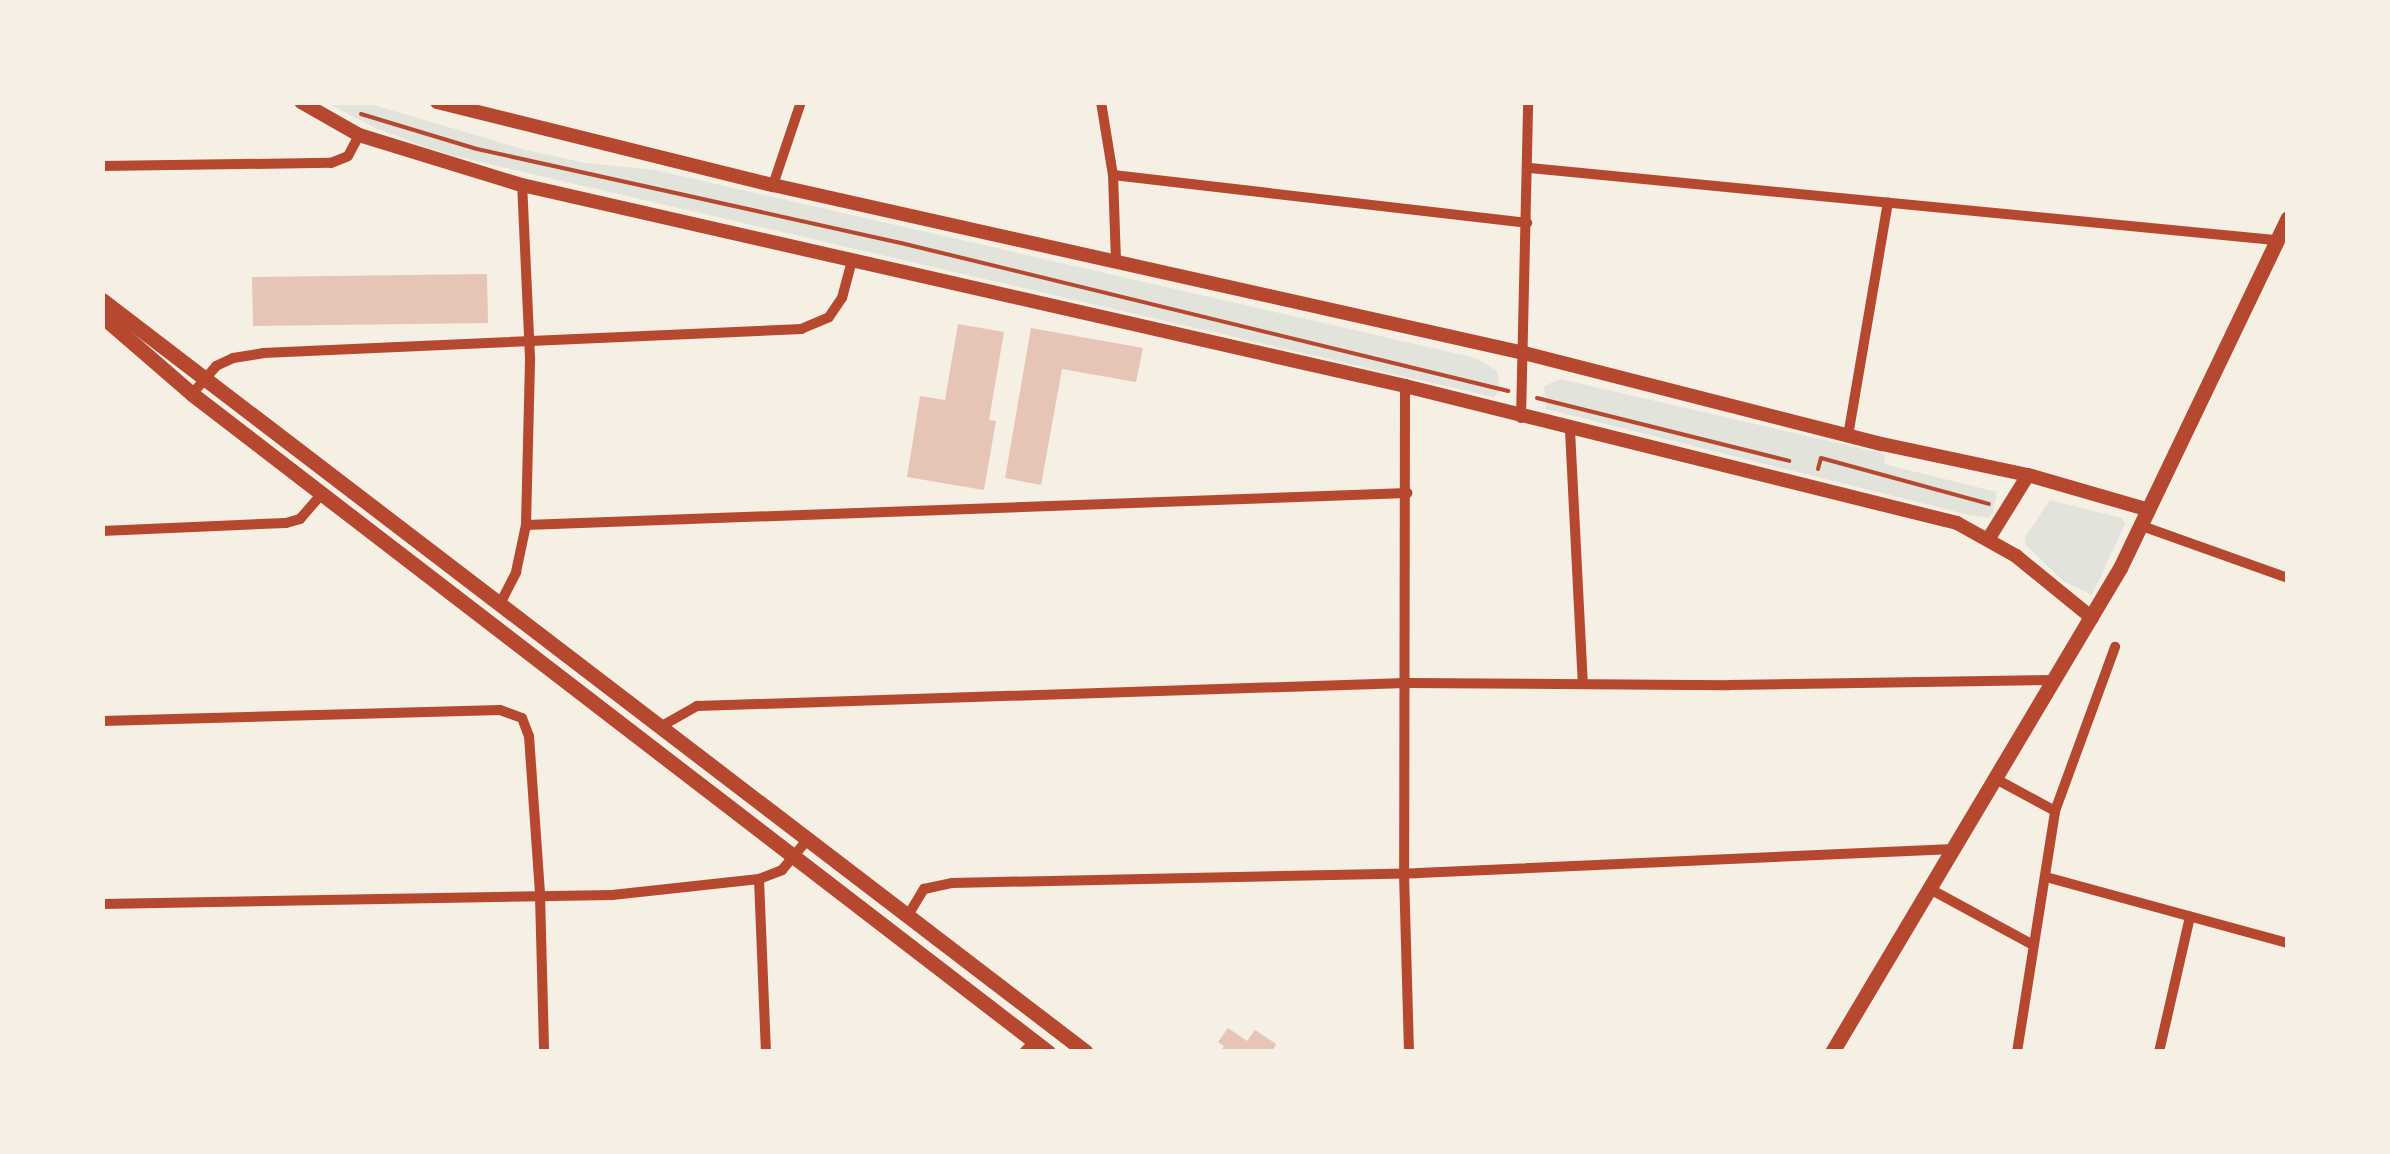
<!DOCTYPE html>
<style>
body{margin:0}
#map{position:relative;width:2390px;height:1154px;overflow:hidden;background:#f6efe4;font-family:"Noto Serif",serif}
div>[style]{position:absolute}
.green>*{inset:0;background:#e2e4dc}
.building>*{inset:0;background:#e6c5b7}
.path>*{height:4px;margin:-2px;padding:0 2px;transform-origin:2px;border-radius:2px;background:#b5482f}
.minor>*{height:10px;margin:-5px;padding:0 5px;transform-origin:5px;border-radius:5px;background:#b5482f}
.tertiary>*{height:14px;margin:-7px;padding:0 7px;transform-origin:7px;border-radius:7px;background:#b5482f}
.secondary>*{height:15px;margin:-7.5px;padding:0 7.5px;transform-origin:7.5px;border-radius:7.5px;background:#b5482f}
span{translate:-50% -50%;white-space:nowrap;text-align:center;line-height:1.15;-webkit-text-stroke:10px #f6efe4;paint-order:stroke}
.frame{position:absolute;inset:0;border:105px solid #f6efe4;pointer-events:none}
</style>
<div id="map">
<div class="green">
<div style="clip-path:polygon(327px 103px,367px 103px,526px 150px,586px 163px,655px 170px,1476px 358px,1497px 371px,1500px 391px,1493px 397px,446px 154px,375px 128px)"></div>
<div style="clip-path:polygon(1560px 379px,1885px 454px,1884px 464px,1997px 492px,1993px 511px,1990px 518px,1969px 515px,1546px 409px,1544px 386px)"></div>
<div style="clip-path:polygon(2050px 500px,2122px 518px,2125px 524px,2092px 595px,2063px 581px,2026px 545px,2025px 537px)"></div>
</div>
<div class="building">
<div style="clip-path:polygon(487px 274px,488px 323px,253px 326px,252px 277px)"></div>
<div style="clip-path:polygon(958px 324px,1004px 332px,989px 420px,996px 421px,984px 490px,907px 477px,920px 396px,945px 400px)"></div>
<div style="clip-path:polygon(1031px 328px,1143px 348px,1136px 382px,1062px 369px,1041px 485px,1005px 478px)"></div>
<div style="clip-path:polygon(1228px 1028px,1247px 1041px,1255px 1030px,1276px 1044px,1272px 1052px,1220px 1052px,1224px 1046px,1218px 1042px)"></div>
</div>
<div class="path">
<div style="left:361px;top:114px;width:121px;rotate:16.8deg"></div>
<div style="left:477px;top:149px;width:434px;rotate:12.5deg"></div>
<div style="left:901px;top:243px;width:625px;rotate:13.7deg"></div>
<div style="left:1537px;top:398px;width:260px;rotate:14deg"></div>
<div style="left:1818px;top:469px;width:11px;rotate:-75deg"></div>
<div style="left:1821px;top:458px;width:174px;rotate:15.3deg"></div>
</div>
<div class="minor">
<div style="left:1101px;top:102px;width:74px;rotate:80.7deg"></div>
<div style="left:1113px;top:175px;width:86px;rotate:88deg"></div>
<div style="left:102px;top:166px;width:229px;rotate:-0.8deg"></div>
<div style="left:331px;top:163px;width:18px;rotate:-22deg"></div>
<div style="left:348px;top:156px;width:24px;rotate:-62deg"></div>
<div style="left:1530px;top:168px;width:748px;rotate:5.52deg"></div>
<div style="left:1113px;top:175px;width:417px;rotate:6.6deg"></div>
<div style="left:773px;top:185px;width:88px;rotate:-71.4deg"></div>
<div style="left:1405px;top:386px;width:487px;rotate:90.1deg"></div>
<div style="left:1404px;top:873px;width:179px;rotate:88.4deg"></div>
<div style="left:192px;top:394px;width:37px;rotate:-49deg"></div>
<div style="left:216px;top:366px;width:19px;rotate:-25deg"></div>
<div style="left:233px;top:358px;width:30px;rotate:-9deg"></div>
<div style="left:263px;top:353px;width:539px;rotate:-2.55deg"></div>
<div style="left:801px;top:329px;width:30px;rotate:-23deg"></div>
<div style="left:829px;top:317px;width:23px;rotate:-56deg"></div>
<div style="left:842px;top:298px;width:39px;rotate:-75deg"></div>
<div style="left:1521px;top:418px;width:316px;rotate:-88.7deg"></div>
<div style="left:1570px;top:430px;width:253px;rotate:87.1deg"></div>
<div style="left:1848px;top:436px;width:237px;rotate:-80.3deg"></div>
<div style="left:526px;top:525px;width:882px;rotate:-2.08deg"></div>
<div style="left:2142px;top:526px;width:155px;rotate:19.6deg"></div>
<div style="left:102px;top:531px;width:184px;rotate:-2.5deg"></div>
<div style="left:286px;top:523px;width:15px;rotate:-16deg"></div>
<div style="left:300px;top:519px;width:33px;rotate:-49deg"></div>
<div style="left:500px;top:604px;width:36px;rotate:-63deg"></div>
<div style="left:516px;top:572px;width:48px;rotate:-78deg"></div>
<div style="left:526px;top:525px;width:167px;rotate:-88.6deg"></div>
<div style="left:530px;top:358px;width:173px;rotate:-92.6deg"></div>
<div style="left:102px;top:721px;width:398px;rotate:-1.6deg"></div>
<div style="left:500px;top:710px;width:23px;rotate:20deg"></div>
<div style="left:522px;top:718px;width:19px;rotate:69deg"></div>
<div style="left:529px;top:736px;width:159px;rotate:86deg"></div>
<div style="left:540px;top:895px;width:157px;rotate:88.5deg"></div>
<div style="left:660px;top:727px;width:43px;rotate:-29.6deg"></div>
<div style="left:697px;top:706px;width:709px;rotate:-1.86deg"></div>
<div style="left:1406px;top:683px;width:323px;rotate:0.4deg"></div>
<div style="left:1729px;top:685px;width:325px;rotate:-0.9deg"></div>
<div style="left:1996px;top:779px;width:67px;rotate:28.5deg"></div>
<div style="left:2046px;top:877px;width:251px;rotate:15.3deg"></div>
<div style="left:759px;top:879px;width:173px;rotate:87.7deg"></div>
<div style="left:1930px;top:889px;width:117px;rotate:28.5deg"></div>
<div style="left:102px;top:904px;width:510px;rotate:-1.01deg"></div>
<div style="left:612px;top:895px;width:148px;rotate:-6.2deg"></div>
<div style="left:759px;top:879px;width:25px;rotate:-21deg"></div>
<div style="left:782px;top:870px;width:40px;rotate:-50deg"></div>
<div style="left:907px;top:917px;width:33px;rotate:-59deg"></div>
<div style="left:924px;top:889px;width:29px;rotate:-12deg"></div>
<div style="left:952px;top:883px;width:466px;rotate:-1.2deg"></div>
<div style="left:1418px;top:873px;width:536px;rotate:-2.57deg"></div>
<div style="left:1024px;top:1052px;width:16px;rotate:-45deg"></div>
<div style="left:2017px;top:1052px;width:244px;rotate:-81deg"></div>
<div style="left:2055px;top:811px;width:175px;rotate:-69.9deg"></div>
<div style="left:2159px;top:1052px;width:139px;rotate:-77.1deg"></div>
</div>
<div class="tertiary">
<div style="left:301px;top:102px;width:67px;rotate:29.6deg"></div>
<div style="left:359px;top:135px;width:170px;rotate:17.1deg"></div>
<div style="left:522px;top:185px;width:906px;rotate:12.82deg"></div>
<div style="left:1405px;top:386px;width:569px;rotate:13.94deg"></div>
<div style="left:1957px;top:523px;width:68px;rotate:29.2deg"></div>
<div style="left:2016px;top:556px;width:98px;rotate:39.2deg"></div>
<div style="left:437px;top:102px;width:346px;rotate:13.9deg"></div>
<div style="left:773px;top:185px;width:770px;rotate:12.61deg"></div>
<div style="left:1524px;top:353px;width:369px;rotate:14.3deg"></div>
<div style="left:1882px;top:444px;width:149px;rotate:12deg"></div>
<div style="left:2028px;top:475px;width:126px;rotate:16.1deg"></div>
<div style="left:1989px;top:538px;width:74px;rotate:-58.2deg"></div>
</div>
<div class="secondary">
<div style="left:102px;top:300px;width:1238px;rotate:37.39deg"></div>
<div style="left:102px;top:316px;width:119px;rotate:40.9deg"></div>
<div style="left:192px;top:394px;width:1080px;rotate:37.55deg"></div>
<div style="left:1832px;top:1052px;width:563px;rotate:-59.25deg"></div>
<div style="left:2120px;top:568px;width:388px;rotate:-64.4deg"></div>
</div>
<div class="frame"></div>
</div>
